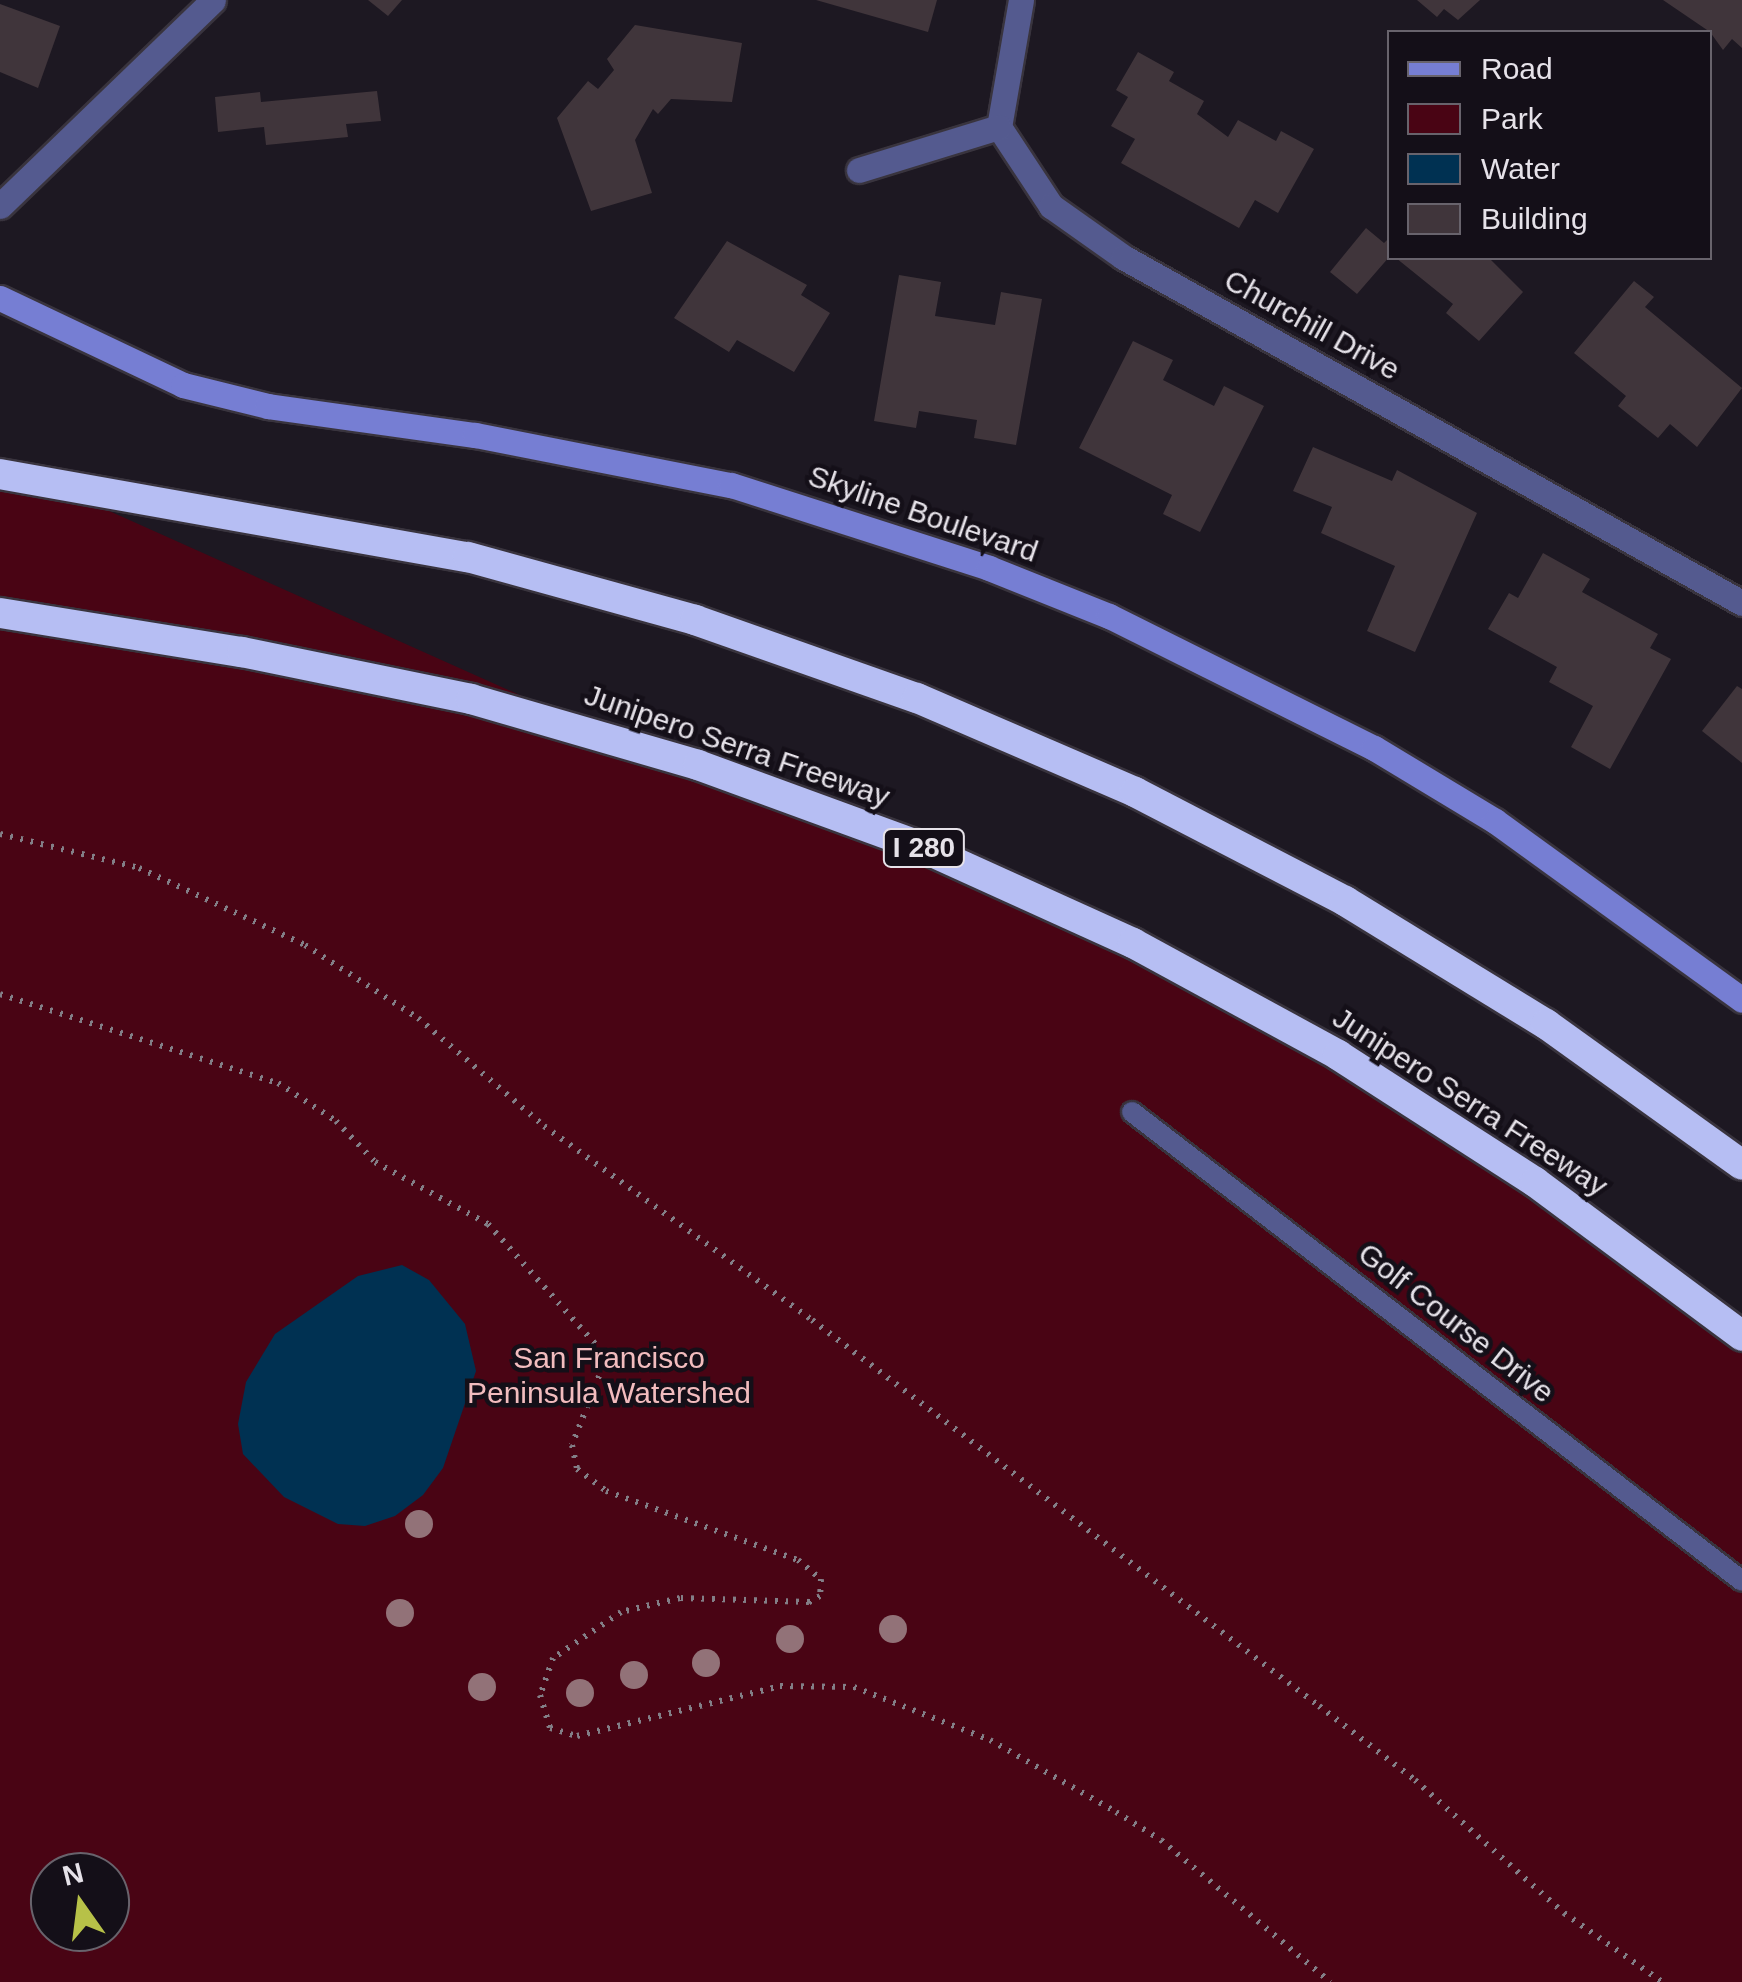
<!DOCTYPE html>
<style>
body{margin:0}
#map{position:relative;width:1742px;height:1982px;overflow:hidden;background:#1d1822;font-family:Arial,sans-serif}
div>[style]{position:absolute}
.green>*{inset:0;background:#490414}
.water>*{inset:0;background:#003152}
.building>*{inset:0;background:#40353b}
.path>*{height:6px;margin-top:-3px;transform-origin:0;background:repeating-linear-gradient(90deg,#837f87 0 2.5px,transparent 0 10.5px)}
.roads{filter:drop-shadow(2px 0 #39343e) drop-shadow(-2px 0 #39343e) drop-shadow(0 2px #39343e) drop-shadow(0 -2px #39343e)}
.service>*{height:20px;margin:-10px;padding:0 10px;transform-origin:10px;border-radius:10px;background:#545a8f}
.minor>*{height:25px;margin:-12.5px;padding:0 12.5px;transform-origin:12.5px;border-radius:12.5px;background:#545a8f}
.secondary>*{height:25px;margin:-12.5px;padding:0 12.5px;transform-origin:12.5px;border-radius:12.5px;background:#767ed3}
.motorway>*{height:30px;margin:-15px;padding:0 15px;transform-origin:15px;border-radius:15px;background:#b6bef3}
.trees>*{width:28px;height:28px;margin:-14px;border-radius:50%;background:#927278}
span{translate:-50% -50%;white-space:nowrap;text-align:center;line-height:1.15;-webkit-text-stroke:9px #140f18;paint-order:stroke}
.shield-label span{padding:2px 8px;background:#140f18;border:2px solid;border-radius:8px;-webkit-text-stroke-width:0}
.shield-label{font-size:28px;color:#e6e2e9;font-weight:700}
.street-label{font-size:30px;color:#e6e2e9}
.park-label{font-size:30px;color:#f2bcbe}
.legend{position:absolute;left:1387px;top:30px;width:325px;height:230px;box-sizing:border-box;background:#140f18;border:2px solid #68636c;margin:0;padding:12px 18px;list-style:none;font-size:30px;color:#e6e2e9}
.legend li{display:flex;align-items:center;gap:20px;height:50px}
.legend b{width:50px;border:2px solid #68636c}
.north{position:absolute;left:30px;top:1852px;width:100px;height:100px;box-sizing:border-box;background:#140f18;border:2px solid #68636c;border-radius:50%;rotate:346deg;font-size:28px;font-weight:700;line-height:40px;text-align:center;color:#e6e2e9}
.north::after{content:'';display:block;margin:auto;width:35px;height:45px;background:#b7c148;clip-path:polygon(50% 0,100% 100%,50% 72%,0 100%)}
</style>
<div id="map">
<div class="green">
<div style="clip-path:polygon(evenodd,0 462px,622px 741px,698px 765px,1202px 979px,1742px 1336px,1742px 1982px,0 1982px,0 462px,50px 1872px,110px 1872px,110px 1932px,50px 1932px,50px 1872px)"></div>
</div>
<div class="water">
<div style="clip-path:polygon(402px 1265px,429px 1280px,465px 1324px,476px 1371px,443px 1468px,423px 1495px,395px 1516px,365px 1526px,338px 1524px,284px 1497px,243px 1454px,238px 1424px,246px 1382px,275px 1334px,358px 1276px)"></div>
</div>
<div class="building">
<div style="clip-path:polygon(368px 0,402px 0,388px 16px)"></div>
<div style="clip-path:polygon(816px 0,937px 0,928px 32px)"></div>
<div style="clip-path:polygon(1417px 0,1480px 0,1458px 20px,1444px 9px,1437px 17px)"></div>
<div style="clip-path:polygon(1663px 0,1742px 0,1742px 48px,1732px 39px,1723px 50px,1710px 32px)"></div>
<div style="clip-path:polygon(0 4px,60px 26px,38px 88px,0 72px)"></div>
<div style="clip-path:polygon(635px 25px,742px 43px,732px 102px,671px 99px,658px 114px,653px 109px,635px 140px,652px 193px,591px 211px,557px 118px,588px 81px,598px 89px,614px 70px,607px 59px)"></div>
<div style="clip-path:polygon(1138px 52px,1174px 72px,1169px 81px,1204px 101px,1197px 114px,1228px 137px,1238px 120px,1276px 141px,1281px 131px,1314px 149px,1278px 213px,1255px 200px,1239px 228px,1121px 163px,1135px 139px,1111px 126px,1128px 97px,1116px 90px)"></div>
<div style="clip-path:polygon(377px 91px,381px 121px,346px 124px,348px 137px,266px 145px,264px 127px,218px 132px,215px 97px,260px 92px,261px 102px)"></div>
<div style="clip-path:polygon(1366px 228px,1384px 243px,1390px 237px,1390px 256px,1357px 294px,1330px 272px)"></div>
<div style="clip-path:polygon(727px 241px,807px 285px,801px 295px,830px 313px,794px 372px,737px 340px,729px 352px,674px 318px)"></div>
<div style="clip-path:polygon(1396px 258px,1489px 258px,1523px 292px,1479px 341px,1446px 313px,1453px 304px)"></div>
<div style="clip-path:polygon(899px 275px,941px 282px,935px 316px,995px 325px,1001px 292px,1042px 299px,1016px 445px,974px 438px,977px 420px,919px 411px,916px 428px,874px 421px)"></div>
<div style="clip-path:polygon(1634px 281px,1654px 297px,1645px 307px,1742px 388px,1697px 447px,1670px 424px,1658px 438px,1618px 406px,1626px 396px,1574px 353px)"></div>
<div style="clip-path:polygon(1133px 341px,1173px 360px,1163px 380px,1214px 406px,1224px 386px,1264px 406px,1200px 532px,1163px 514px,1172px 495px,1079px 448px)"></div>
<div style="clip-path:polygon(1313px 447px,1392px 481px,1397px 470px,1477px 513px,1415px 652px,1367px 631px,1395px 566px,1321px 533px,1332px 507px,1293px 491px)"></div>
<div style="clip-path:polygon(1543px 553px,1590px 579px,1582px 592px,1658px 634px,1650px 648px,1671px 659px,1610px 769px,1571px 747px,1593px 706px,1549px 682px,1557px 667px,1488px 629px,1509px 593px,1518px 598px)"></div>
<div style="clip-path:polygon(1737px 686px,1742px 689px,1742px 763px,1702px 731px)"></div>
</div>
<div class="path">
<div style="left:0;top:834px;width:143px;rotate:13.7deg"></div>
<div style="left:139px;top:868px;width:183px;rotate:24.9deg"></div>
<div style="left:305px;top:945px;width:135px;rotate:32.9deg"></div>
<div style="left:418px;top:1018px;width:166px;rotate:40.6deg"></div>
<div style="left:544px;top:1126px;width:331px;rotate:35.9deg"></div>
<div style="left:812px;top:1320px;width:637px;rotate:37.28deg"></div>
<div style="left:1319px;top:1706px;width:121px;rotate:37.6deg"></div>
<div style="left:1415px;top:1780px;width:200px;rotate:41.8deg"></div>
<div style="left:1564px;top:1913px;width:120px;rotate:35.1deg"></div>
<div style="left:0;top:994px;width:292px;rotate:17.8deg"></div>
<div style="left:278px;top:1083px;width:69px;rotate:33.2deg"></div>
<div style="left:336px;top:1121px;width:57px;rotate:46.4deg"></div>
<div style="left:375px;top:1162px;width:129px;rotate:28.8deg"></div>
<div style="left:488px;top:1224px;width:166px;rotate:48.2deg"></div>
<div style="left:599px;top:1348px;width:28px;rotate:90deg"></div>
<div style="left:599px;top:1376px;width:74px;rotate:111.4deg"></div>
<div style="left:572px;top:1445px;width:25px;rotate:78deg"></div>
<div style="left:577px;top:1469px;width:36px;rotate:37deg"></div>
<div style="left:606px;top:1491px;width:204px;rotate:19.8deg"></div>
<div style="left:798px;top:1560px;width:30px;rotate:40deg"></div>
<div style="left:821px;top:1579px;width:17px;rotate:93deg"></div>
<div style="left:820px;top:1596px;width:13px;rotate:151deg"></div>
<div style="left:809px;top:1602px;width:129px;rotate:-178.2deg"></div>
<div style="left:680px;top:1598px;width:61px;rotate:166.7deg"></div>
<div style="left:621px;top:1612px;width:82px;rotate:145.9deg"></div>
<div style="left:553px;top:1658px;width:39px;rotate:109deg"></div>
<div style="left:540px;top:1695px;width:34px;rotate:73deg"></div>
<div style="left:550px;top:1728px;width:28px;rotate:17deg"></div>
<div style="left:577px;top:1736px;width:209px;rotate:-13.8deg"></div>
<div style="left:780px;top:1686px;width:74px;rotate:0.8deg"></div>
<div style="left:854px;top:1687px;width:146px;rotate:21.3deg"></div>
<div style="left:990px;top:1740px;width:145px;rotate:29.7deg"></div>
<div style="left:1116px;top:1812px;width:53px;rotate:31.9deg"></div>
<div style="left:1161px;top:1840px;width:221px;rotate:40deg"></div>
</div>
<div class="roads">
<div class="service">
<div style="left:1132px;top:1112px;width:769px;rotate:37.55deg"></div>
</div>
<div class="minor">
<div style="left:1021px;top:0;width:129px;rotate:99.8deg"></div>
<div style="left:999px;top:127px;width:95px;rotate:56.6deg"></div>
<div style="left:1051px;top:206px;width:88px;rotate:35.3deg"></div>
<div style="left:1123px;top:257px;width:709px;rotate:29.2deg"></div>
<div style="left:859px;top:170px;width:146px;rotate:-17.1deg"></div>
<div style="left:0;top:206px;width:296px;rotate:-44deg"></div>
</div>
<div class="secondary">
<div style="left:0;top:298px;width:203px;rotate:25.4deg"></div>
<div style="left:183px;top:385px;width:88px;rotate:13.9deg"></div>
<div style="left:268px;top:406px;width:209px;rotate:8deg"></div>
<div style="left:475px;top:435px;width:261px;rotate:11.1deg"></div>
<div style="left:731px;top:485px;width:271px;rotate:17.8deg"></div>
<div style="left:989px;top:568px;width:129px;rotate:21.8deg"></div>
<div style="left:1109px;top:616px;width:296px;rotate:26.5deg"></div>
<div style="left:1374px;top:748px;width:141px;rotate:31.1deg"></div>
<div style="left:1495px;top:821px;width:305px;rotate:35.9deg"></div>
</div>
<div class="motorway">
<div style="left:0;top:474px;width:475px;rotate:10.1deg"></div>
<div style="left:468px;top:557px;width:236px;rotate:15.5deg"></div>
<div style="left:695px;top:620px;width:235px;rotate:19.4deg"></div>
<div style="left:917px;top:698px;width:237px;rotate:23.3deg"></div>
<div style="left:1135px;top:792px;width:237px;rotate:27.4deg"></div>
<div style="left:1345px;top:901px;width:236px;rotate:31.5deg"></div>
<div style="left:1546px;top:1024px;width:241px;rotate:35.7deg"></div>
<div style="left:0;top:613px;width:245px;rotate:9.2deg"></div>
<div style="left:242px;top:652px;width:234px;rotate:11.6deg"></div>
<div style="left:471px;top:699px;width:236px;rotate:16.2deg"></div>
<div style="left:698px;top:765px;width:235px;rotate:20.1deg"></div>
<div style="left:919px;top:846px;width:235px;rotate:24.4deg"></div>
<div style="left:1133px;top:943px;width:234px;rotate:28.6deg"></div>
<div style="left:1338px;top:1055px;width:234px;rotate:32.8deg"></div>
<div style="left:1535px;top:1182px;width:258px;rotate:36.6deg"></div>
</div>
</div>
<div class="trees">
<div style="left:419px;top:1524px"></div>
<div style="left:400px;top:1613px"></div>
<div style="left:893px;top:1629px"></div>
<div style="left:790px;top:1639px"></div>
<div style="left:706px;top:1663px"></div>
<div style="left:634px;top:1675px"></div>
<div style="left:482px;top:1687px"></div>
<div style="left:580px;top:1693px"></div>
</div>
<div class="shield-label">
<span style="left:924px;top:848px">I 280</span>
</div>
<div class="street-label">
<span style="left:1312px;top:325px;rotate:29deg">Churchill Drive</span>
<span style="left:923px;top:514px;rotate:19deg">Skyline Boulevard</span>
<span style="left:737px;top:746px;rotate:19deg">Junipero Serra Freeway</span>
<span style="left:1470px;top:1102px;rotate:33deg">Junipero Serra Freeway</span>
<span style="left:1456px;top:1323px;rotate:38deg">Golf Course Drive</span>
</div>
<div class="park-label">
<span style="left:609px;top:1375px">San Francisco<br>Peninsula Watershed</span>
</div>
<ul class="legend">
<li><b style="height:12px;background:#767ed3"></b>Road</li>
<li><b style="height:28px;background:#490414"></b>Park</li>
<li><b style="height:28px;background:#003152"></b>Water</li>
<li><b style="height:28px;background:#40353b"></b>Building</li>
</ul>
<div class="north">N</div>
</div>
